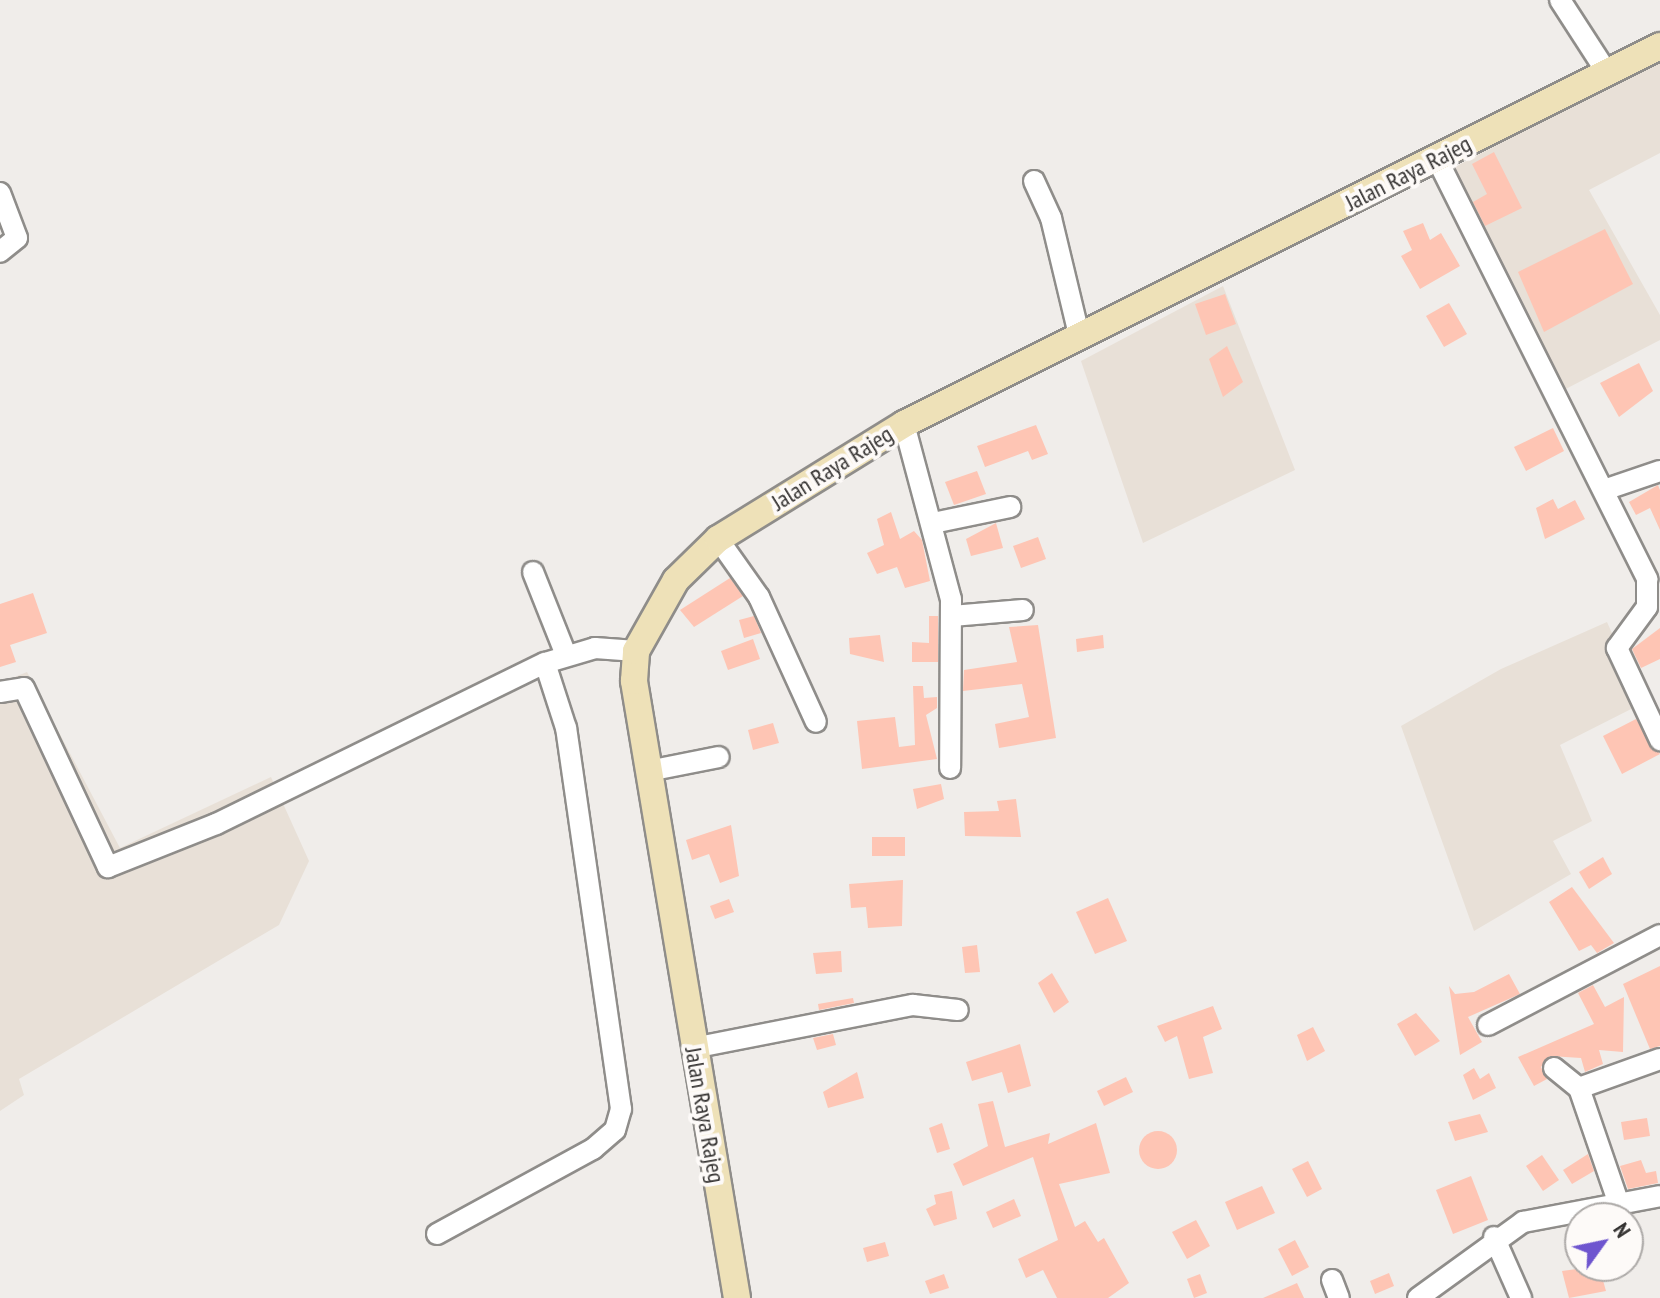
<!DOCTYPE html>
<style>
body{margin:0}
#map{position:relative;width:1660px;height:1298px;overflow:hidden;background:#f0edea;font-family:"PT Sans Narrow",sans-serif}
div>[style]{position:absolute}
.built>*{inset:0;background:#e8e0d7}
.building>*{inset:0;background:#fec5b4}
.round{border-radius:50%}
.roads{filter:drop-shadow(2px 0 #8f8d8a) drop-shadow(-2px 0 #8f8d8a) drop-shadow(0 2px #8f8d8a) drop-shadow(0 -2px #8f8d8a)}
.minor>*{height:20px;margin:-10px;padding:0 10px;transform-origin:10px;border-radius:10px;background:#fff}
.major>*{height:26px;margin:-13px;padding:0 13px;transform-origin:13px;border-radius:13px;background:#eee1b8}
span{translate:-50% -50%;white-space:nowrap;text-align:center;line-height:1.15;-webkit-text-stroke:8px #fdfaf8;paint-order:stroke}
.street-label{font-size:24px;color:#343231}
.north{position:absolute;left:1564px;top:1202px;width:80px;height:80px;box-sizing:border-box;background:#fdfaf8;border:2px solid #adaaa8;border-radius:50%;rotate:57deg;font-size:22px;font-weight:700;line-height:32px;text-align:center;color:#343231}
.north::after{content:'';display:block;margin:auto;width:28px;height:36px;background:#6e55cf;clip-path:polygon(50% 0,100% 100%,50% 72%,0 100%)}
</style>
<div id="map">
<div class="built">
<div style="clip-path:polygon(1660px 60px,1660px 153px,1589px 190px,1660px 315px,1660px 340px,1558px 393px,1447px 171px)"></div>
<div style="clip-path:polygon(1223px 286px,1295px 470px,1143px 543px,1081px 361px)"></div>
<div style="clip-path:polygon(1607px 622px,1643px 703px,1560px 745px,1592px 821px,1553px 841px,1571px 874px,1474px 931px,1401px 726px,1501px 669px)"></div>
<div style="clip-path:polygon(27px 672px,120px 848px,271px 777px,309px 861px,279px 925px,19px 1079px,24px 1095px,0 1111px,0 683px)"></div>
</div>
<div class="building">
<div style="clip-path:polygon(1494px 152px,1522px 208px,1485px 226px,1473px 202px,1487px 194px,1472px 164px)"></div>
<div style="clip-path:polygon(1423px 223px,1430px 240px,1441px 233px,1460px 266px,1420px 289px,1401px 256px,1412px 250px,1403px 231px)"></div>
<div style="clip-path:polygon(1605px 229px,1633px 284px,1544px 332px,1518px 272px)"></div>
<div style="clip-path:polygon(1225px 294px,1236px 324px,1206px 335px,1195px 304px)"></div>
<div style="clip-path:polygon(1449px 303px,1467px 334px,1444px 347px,1426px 316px)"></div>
<div style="clip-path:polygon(1227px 346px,1243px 382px,1223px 397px,1209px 359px)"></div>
<div style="clip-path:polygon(1639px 363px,1653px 391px,1619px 417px,1600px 383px)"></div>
<div style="clip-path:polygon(1036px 425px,1048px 454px,1032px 460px,1028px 451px,985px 467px,977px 446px)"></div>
<div style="clip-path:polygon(1553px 428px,1564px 451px,1526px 471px,1514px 447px)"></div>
<div style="clip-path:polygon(977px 471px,986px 494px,954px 505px,945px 482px)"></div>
<div style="clip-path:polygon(1658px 485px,1660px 490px,1660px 530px,1650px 508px,1636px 515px,1629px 502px)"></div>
<div style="clip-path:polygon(1553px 499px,1558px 509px,1575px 500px,1585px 519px,1545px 539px,1536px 508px)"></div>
<div style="clip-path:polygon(891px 512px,900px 539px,914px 531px,922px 540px,930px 581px,905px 588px,897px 567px,877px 574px,867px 553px,884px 545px,877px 519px)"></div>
<div style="clip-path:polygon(996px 523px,1003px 548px,971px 556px,966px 539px)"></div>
<div style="clip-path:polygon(1038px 537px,1046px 559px,1021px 568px,1013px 546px)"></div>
<div style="clip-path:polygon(730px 578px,743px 596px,694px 627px,680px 610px)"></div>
<div style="clip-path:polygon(33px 593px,47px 633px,10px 645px,16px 662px,0 667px,0 604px)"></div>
<div style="clip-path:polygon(754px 616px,761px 633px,744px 638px,739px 620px)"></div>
<div style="clip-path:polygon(929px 616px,938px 616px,938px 662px,912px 662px,912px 642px,929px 643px)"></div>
<div style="clip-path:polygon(1038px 625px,1056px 738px,999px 748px,995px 724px,1029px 717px,1022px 684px,963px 691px,964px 670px,1017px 662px,1009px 627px)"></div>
<div style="clip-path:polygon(1660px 628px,1660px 659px,1641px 668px,1632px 649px)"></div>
<div style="clip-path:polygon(880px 635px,884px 662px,850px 654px,849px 638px)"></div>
<div style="clip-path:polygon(1103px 635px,1104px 648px,1077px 652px,1076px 639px)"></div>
<div style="clip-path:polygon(753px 639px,760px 659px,728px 670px,721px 651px)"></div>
<div style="clip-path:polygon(913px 686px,923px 686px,924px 698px,937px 697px,937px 708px,926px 715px,937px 759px,862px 769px,857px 721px,895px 717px,899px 747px,915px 745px)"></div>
<div style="clip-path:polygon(1636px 719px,1660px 754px,1622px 774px,1603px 736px)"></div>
<div style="clip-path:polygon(773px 723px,779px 743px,753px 750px,748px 730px)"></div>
<div style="clip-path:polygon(941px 784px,944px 799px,917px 809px,913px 789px)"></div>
<div style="clip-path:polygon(1016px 799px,1021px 837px,965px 836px,964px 812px,999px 811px,997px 801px)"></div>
<div style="clip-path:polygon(731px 825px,739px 876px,720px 883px,709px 854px,692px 860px,686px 840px)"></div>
<div style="clip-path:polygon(872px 837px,905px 837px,905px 856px,872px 856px)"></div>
<div style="clip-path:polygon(1603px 857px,1612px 874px,1589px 889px,1579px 872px)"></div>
<div style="clip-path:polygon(903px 880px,902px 926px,868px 928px,866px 907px,851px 908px,849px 884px)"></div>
<div style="clip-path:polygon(1572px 887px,1614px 943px,1597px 953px,1591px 945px,1579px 951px,1549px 902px)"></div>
<div style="clip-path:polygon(1108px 898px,1127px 941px,1095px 954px,1076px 912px)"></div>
<div style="clip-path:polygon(729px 899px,734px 912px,715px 919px,710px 906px)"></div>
<div style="clip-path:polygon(977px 945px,980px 972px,965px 973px,962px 947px)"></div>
<div style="clip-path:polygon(841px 951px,842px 972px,816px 974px,813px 953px)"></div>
<div style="clip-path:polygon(1660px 966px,1660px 1046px,1650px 1049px,1623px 984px)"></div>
<div style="clip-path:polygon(1052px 973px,1069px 1002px,1054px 1013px,1038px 983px)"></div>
<div style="clip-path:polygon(1509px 974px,1520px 994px,1468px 1017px,1482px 1042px,1460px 1055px,1449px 986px,1455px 994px,1474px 992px)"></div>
<div style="clip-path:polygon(1593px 985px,1605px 1007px,1624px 997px,1623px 1052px,1599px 1050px,1603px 1064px,1585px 1072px,1581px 1058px,1550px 1056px,1541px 1067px,1547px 1079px,1534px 1086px,1518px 1057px,1594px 1024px,1578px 993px)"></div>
<div style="clip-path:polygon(853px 998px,854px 1003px,819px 1010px,818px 1004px)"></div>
<div style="clip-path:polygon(1213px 1006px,1222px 1029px,1203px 1037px,1213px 1073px,1189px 1079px,1177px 1036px,1165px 1042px,1157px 1026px)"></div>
<div style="clip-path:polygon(1416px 1013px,1440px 1041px,1415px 1056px,1397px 1024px)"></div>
<div style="clip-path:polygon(1313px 1027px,1325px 1051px,1307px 1061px,1297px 1035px)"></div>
<div style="clip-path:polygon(833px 1034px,836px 1045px,817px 1050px,813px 1038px)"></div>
<div style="clip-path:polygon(1020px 1044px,1031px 1086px,1008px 1093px,1002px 1072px,972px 1081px,966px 1062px)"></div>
<div style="clip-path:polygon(1474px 1068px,1480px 1079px,1489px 1073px,1496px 1088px,1473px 1100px,1463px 1075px)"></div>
<div style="clip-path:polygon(857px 1072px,864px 1098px,828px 1108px,823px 1092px)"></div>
<div style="clip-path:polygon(1126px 1077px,1133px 1092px,1104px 1106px,1097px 1091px)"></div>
<div style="clip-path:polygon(993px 1101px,1005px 1147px,1050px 1133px,1048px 1144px,1096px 1123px,1110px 1173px,1059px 1184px,1075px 1227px,1085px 1221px,1098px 1242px,1104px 1238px,1129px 1283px,1108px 1298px,1057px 1298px,1043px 1270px,1026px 1278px,1018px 1259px,1058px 1240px,1033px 1157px,963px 1186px,953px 1164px,988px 1146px,978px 1104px)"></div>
<div style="clip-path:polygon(1480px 1114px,1488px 1132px,1455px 1141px,1448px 1122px)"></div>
<div style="clip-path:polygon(1647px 1118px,1650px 1136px,1624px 1140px,1621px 1122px)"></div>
<div style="clip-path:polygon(942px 1123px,950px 1149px,937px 1153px,929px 1128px)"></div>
<div class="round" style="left:1139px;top:1131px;width:38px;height:38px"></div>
<div style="clip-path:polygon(1588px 1154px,1594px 1171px,1572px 1184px,1563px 1170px)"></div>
<div style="clip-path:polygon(1542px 1155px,1559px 1180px,1543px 1191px,1526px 1166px)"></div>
<div style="clip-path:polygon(1641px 1160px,1646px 1173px,1656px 1171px,1658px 1183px,1628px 1189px,1620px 1166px)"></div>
<div style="clip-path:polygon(1308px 1161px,1322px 1189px,1307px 1197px,1292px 1169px)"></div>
<div style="clip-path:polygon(1471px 1176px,1488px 1220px,1453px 1234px,1436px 1190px)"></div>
<div style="clip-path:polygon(1262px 1186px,1275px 1213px,1237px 1230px,1225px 1202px)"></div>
<div style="clip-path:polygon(952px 1191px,957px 1219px,934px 1226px,926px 1209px,936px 1204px,934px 1195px)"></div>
<div style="clip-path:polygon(1014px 1199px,1021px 1216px,993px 1228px,986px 1212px)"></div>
<div style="clip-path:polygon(1196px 1220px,1210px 1246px,1187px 1259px,1172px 1232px)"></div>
<div style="clip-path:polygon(1295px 1240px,1309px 1267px,1292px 1276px,1278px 1249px)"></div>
<div style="clip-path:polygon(885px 1242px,889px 1256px,867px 1262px,863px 1248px)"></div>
<div style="clip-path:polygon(1599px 1266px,1606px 1291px,1569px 1298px,1562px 1271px)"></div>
<div style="clip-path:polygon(1389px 1273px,1394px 1286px,1375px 1294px,1370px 1281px)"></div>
<div style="clip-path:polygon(944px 1274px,949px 1288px,930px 1294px,925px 1281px)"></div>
<div style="clip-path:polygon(1200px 1274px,1207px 1293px,1194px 1298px,1187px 1279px)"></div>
<div style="clip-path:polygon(1297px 1283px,1304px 1298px,1263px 1298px)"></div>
</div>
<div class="roads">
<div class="minor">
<div style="left:1560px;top:0;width:85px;rotate:57.1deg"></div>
<div style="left:1437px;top:159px;width:470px;rotate:63.4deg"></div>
<div style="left:1647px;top:579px;width:28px;rotate:90deg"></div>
<div style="left:1647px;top:607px;width:51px;rotate:126.2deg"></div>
<div style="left:1617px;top:648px;width:102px;rotate:64.9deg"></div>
<div style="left:1034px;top:181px;width:41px;rotate:65.3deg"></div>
<div style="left:1051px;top:218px;width:120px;rotate:76.5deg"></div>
<div style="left:0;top:193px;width:48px;rotate:69.3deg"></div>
<div style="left:17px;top:238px;width:22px;rotate:141deg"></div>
<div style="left:904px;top:424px;width:181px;rotate:75deg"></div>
<div style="left:951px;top:599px;width:169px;rotate:90.3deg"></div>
<div style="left:1604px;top:490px;width:59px;rotate:-18.7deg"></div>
<div style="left:933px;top:523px;width:79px;rotate:-11.7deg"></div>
<div style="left:718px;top:539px;width:71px;rotate:54.7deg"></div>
<div style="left:759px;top:597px;width:137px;rotate:65.5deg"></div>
<div style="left:533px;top:572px;width:89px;rotate:68.3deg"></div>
<div style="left:952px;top:616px;width:71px;rotate:-4.8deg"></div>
<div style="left:0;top:692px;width:24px;rotate:-9deg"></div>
<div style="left:24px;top:688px;width:198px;rotate:64.9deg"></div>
<div style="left:108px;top:867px;width:116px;rotate:-21.7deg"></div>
<div style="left:216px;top:824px;width:366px;rotate:-26.1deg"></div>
<div style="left:545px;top:663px;width:52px;rotate:-16.7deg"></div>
<div style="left:595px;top:648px;width:41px;rotate:4.2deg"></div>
<div style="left:648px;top:771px;width:72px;rotate:-11.2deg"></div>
<div style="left:1488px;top:1025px;width:194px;rotate:-27.6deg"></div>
<div style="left:693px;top:1048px;width:224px;rotate:-11.1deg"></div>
<div style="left:913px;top:1005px;width:45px;rotate:6.3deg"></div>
<div style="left:1554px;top:1068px;width:32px;rotate:39deg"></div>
<div style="left:1579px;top:1088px;width:126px;rotate:71deg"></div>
<div style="left:1579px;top:1088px;width:86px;rotate:-19.7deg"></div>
<div style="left:437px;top:1234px;width:178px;rotate:-28.6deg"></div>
<div style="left:593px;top:1149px;width:29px;rotate:-41deg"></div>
<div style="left:615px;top:1130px;width:22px;rotate:-74deg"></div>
<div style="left:621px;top:1109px;width:385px;rotate:-98.2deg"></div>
<div style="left:566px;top:728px;width:68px;rotate:-107.9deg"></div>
<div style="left:1494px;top:1237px;width:67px;rotate:66.1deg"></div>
<div style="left:1332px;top:1280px;width:19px;rotate:69deg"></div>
<div style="left:1418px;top:1298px;width:130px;rotate:-35.9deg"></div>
<div style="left:1523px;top:1222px;width:139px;rotate:-10.7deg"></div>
</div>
<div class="major">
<div style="left:737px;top:1298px;width:626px;rotate:-99.48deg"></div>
<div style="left:634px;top:681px;width:30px;rotate:-86deg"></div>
<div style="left:636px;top:651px;width:81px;rotate:-60.6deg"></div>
<div style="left:676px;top:580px;width:59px;rotate:-44.3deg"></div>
<div style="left:718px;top:539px;width:219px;rotate:-31.7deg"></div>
<div style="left:904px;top:424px;width:845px;rotate:-26.57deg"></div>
</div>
</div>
<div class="street-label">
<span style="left:1408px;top:173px;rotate:-27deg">Jalan Raya Rajeg</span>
<span style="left:832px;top:468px;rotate:-32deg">Jalan Raya Rajeg</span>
<span style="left:705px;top:1115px;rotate:80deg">Jalan Raya Rajeg</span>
</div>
<div class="north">N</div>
</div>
